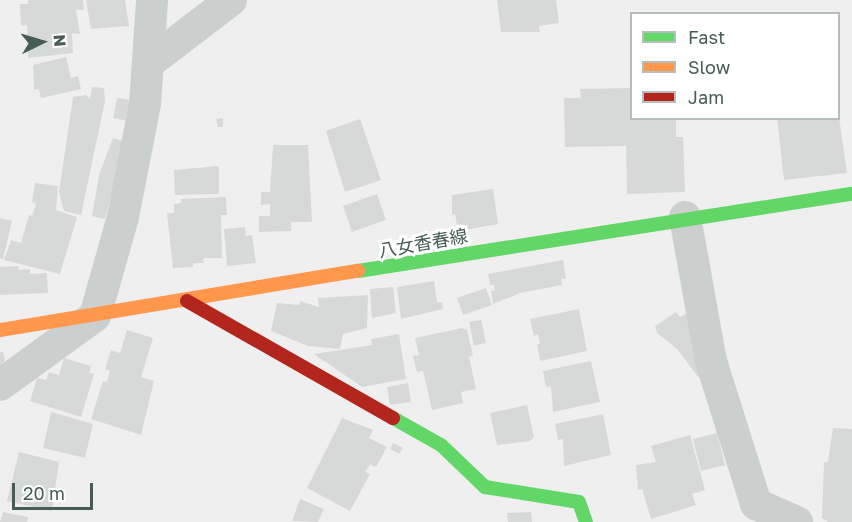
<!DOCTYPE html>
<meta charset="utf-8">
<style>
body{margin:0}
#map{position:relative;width:852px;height:522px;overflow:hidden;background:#f0eff0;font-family:"Golos Text","Noto Sans JP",sans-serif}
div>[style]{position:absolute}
.building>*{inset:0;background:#d7d9d8}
.street>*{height:32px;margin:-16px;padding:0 16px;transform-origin:16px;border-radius:16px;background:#cbd0ce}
.fast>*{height:14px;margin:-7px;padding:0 7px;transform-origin:7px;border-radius:7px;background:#63d668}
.slow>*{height:14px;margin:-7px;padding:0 7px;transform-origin:7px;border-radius:7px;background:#ff974d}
.jam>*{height:14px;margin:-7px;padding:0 7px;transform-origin:7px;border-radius:7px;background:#b3261e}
span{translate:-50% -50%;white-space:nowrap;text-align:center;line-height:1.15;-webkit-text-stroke:6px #fff;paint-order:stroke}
.street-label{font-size:18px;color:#455d53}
.legend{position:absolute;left:630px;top:12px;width:210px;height:108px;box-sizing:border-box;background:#fff;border:2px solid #b5beba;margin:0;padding:8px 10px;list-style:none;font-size:18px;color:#455d53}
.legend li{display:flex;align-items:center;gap:12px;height:30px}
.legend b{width:30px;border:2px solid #b5beba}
.north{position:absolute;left:12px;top:12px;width:60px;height:60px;-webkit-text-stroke:4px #fff;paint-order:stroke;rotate:85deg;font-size:16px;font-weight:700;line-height:24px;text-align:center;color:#455d53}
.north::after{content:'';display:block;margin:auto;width:21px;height:27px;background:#455d53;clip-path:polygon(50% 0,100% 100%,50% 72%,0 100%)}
.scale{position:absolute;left:12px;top:483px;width:81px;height:27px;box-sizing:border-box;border:3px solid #455d53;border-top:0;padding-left:8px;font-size:18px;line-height:21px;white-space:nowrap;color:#455d53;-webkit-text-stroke:4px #fff;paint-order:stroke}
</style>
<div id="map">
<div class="building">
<div style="clip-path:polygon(28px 0,83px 0,84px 10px,76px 10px,80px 34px,72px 33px,73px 53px,28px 58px,27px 25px,21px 26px,20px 4px,28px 4px)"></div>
<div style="clip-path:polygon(86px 0,125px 0,129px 26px,91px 29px)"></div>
<div style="clip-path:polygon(497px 0,556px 0,559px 23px,539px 26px,540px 32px,501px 32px)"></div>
<div style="clip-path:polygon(66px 57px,71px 78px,78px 76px,81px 89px,41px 98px,39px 89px,34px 90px,33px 65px)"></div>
<div style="clip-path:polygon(92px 87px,104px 88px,105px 101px,81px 215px,64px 211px,59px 192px,73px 97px,86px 95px,90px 99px)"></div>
<div style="clip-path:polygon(632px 88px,632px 118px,676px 118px,676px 137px,683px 137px,685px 192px,627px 194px,626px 146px,565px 147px,564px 98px,581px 98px,580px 89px)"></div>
<div style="clip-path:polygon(117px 98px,132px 100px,129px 121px,113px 118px)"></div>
<div style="clip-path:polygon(838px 110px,847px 173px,784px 180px,777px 118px,838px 118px)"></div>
<div style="clip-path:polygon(223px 118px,223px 127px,218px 127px,216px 119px)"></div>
<div style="clip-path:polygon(360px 119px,381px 180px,345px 192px,326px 131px)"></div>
<div style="clip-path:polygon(113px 138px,125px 141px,105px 219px,92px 216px,99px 175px)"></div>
<div style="clip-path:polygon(273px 145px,308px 145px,312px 222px,291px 222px,291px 231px,259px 232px,259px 216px,270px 216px,270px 204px,261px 205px,261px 192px,270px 192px)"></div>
<div style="clip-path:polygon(219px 166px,219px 194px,175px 195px,174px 170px)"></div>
<div style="clip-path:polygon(35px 183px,58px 186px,56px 210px,77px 217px,60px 274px,4px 260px,11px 240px,21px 243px,29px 215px,32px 216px,36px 204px,32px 202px)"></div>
<div style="clip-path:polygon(493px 189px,498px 224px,458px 231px,455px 214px,452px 215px,452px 195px)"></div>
<div style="clip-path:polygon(377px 194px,386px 220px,352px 232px,343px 206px)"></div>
<div style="clip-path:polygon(226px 197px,227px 215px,221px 215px,222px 258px,203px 258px,204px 263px,193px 263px,193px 267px,173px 268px,167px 213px,174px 213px,174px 204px,181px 203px,181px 199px)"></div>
<div style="clip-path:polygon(0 218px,12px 221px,3px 259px,0 258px)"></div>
<div style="clip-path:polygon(245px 227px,246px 236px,252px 235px,256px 263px,227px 266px,224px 229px)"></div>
<div style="clip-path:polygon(563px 260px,566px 278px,561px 279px,562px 285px,520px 293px,493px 304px,491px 291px,495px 290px,494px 285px,490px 285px,488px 274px)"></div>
<div style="clip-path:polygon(18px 266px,19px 270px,30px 269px,30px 274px,47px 273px,48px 293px,0 295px,0 267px)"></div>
<div style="clip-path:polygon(434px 281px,437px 302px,442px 302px,443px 309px,401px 319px,397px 287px)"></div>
<div style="clip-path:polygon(393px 287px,396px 313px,372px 318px,370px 289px)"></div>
<div style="clip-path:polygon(486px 288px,492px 305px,463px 315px,457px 298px)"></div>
<div style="clip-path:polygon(368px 295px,367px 328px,343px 334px,340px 349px,308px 346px,271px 331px,277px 303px,300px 305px,300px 301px,319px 307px,318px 298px)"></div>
<div style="clip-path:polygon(579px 309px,587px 351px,540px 361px,537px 344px,540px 344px,538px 334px,534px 336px,530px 319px)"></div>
<div style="clip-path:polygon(692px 310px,705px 376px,699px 378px,677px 349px,657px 333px,655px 326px,676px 312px,680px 317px)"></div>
<div style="clip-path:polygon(481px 320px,486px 343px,474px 346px,469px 322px)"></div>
<div style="clip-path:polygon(462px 328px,467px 330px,473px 356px,469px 357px,476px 389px,461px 392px,463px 403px,432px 410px,423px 371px,417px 372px,413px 356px,419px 355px,415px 338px)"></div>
<div style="clip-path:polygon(127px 330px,153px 338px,141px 377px,154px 381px,141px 435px,91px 419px,103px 381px,107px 382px,110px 371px,105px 369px,111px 350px,120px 353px)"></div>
<div style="clip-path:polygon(399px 334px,406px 379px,362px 387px,314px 354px,372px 345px,371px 339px)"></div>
<div style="clip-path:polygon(0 352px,3px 352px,5px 360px,0 367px)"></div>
<div style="clip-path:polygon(64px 358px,91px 366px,89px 373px,94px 374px,81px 417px,30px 401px,37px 378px,46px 380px,49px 372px,59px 375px)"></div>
<div style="clip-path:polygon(591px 361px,600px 402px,553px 412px,551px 386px,546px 387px,543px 371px)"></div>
<div style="clip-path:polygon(408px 383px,411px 402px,390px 405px,387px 387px)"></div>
<div style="clip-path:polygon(527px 405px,534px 437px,530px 441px,497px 445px,490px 413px)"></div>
<div style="clip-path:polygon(51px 412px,93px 424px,85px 458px,43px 448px)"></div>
<div style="clip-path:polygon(603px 414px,611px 455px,564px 466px,563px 439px,558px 440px,555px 424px)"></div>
<div style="clip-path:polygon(342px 418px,373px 430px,369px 438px,387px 447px,376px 467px,370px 464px,365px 472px,370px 474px,350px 511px,307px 488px)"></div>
<div style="clip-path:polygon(833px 428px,852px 429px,852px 522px,828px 522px,822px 518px,824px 462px,828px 462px)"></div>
<div style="clip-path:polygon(717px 433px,725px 465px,701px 471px,693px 439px)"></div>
<div style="clip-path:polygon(690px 435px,705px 490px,692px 494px,696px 505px,651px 519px,642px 489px,638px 490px,636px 465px,656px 462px,651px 446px)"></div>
<div style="clip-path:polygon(393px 443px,403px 448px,399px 454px,390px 449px)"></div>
<div style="clip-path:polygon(19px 452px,59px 462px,52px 511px,7px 501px)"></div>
<div style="clip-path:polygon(300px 499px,324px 509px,318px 522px,292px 521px)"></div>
<div style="clip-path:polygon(3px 512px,28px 517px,27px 522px,0 522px)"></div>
<div style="clip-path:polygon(531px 512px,532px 522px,508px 522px,507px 513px)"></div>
</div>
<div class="street">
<div style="left:150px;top:62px;width:102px;rotate:-37.4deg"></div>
<div style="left:685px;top:217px;width:146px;rotate:79.8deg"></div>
<div style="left:711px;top:361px;width:150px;rotate:72.5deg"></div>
<div style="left:756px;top:504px;width:45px;rotate:23.7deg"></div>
<div style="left:0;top:385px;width:117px;rotate:-36deg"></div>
<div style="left:95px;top:316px;width:103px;rotate:-74.2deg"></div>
<div style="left:123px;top:217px;width:115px;rotate:-79deg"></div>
<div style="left:145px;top:104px;width:104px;rotate:-86.1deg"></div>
</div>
<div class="fast">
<div style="left:358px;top:271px;width:500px;rotate:-8.9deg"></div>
<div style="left:393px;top:418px;width:55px;rotate:29.4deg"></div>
<div style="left:441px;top:445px;width:61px;rotate:43.7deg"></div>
<div style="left:485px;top:487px;width:95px;rotate:9.1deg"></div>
<div style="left:579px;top:502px;width:21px;rotate:71deg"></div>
</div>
<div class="slow">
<div style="left:0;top:330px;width:363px;rotate:-9.4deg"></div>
</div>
<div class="jam">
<div style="left:187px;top:301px;width:237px;rotate:29.6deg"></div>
</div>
<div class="street-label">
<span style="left:423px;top:243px;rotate:-10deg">八女香春線</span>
</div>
<ul class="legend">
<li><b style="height:8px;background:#63d668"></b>Fast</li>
<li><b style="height:8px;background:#ff974d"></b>Slow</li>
<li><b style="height:8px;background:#b3261e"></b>Jam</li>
</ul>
<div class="north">N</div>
<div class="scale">20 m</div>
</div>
